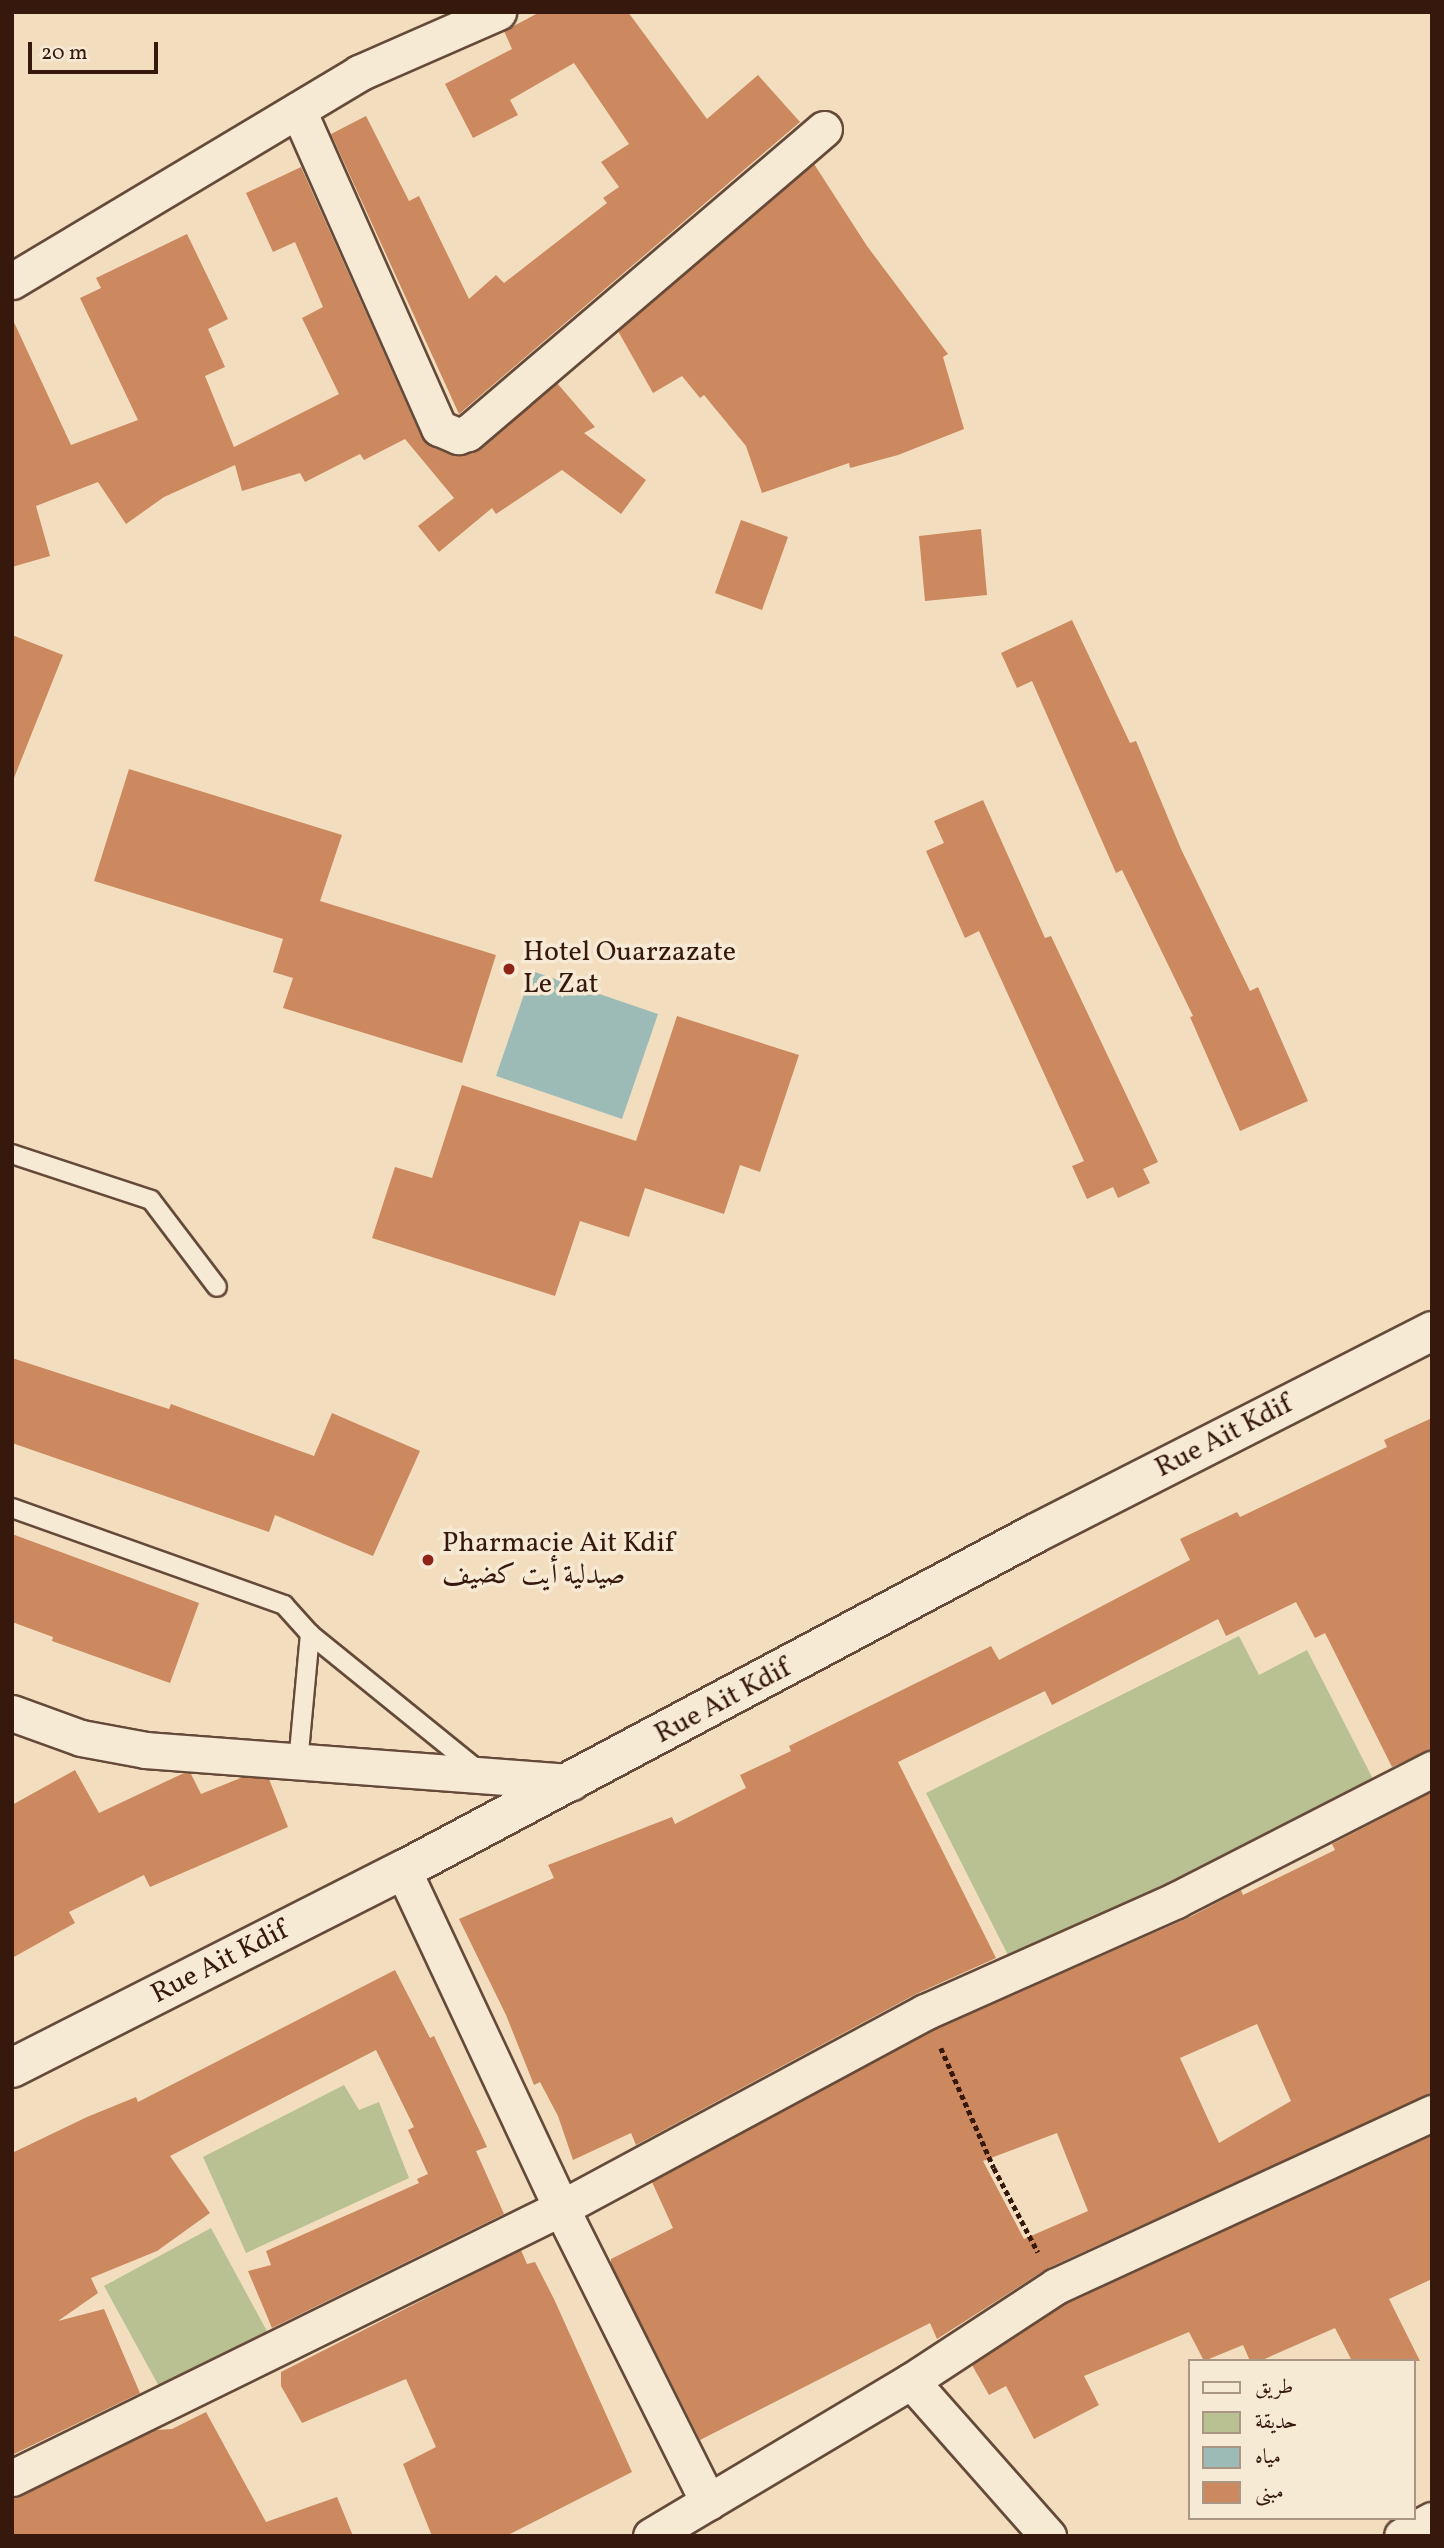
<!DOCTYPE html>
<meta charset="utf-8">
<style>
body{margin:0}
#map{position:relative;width:1444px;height:2548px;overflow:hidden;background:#f2debf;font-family:Vollkorn,Amiri,serif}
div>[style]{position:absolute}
.green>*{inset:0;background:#b9c193}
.water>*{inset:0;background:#9cbbb7}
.building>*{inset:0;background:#cc885e}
.path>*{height:4.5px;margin-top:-2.25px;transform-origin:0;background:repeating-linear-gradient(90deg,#36190c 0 5px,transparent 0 8.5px)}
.roads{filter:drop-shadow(2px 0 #654a39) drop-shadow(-2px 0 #654a39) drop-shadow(0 2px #654a39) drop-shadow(0 -2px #654a39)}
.service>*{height:18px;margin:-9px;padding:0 9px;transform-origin:9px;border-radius:9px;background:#f7ead5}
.minor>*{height:35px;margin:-17.5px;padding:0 17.5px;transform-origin:17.5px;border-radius:17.5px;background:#f7ead5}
.tertiary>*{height:38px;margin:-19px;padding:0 19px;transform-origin:19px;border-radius:19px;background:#f7ead5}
.dots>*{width:19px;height:19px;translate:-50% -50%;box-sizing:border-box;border:4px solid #f7ead5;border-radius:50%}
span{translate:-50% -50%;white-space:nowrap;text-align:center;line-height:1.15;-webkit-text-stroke:7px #f7ead5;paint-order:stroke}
.poi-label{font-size:28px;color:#36190c}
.left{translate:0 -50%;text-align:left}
.street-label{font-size:28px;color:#36190c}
.frame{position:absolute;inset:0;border:14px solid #36190c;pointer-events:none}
.legend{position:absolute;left:1188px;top:2359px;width:228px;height:161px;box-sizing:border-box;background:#f7ead5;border:2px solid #aa9685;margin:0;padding:9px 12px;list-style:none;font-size:21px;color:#36190c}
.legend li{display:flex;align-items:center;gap:14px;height:35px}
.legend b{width:35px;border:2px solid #aa9685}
.scale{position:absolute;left:28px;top:42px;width:130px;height:32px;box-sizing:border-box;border:4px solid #36190c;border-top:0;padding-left:9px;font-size:21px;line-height:24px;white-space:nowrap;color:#36190c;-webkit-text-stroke:5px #f7ead5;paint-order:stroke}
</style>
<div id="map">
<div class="green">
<div style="clip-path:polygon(1239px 1636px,1259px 1675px,1307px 1650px,1374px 1781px,1012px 1963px,926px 1793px)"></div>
<div style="clip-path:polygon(344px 2085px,359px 2110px,379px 2102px,409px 2178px,246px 2253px,203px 2157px)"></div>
<div style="clip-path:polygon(211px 2228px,268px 2333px,161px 2390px,104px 2286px)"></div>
</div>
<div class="water">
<div style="clip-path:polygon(532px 971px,658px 1014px,622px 1119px,496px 1076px)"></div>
</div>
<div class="building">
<div style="clip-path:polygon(540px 12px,628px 12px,707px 119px,758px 75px,800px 122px,459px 414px,331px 134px,366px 116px,409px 201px,419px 196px,469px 299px,496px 275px,504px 283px,607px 203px,603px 198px,619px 187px,601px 162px,629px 144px,574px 63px,510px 100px,518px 115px,473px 138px,445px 84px,512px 49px,504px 31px)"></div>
<div style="clip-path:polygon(814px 164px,867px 246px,948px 354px,943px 357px,964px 429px,898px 455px,850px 468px,849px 463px,762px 493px,746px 446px,704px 395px,700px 398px,682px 376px,653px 393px,618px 331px)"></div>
<div style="clip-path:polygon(301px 167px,421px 436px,430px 446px,451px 455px,474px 452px,557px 383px,595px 427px,584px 433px,646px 480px,621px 514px,562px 470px,496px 514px,492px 508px,439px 552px,418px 526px,454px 498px,405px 439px,364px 460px,360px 454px,305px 482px,300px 473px,242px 491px,235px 465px,164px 497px,126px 524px,98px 482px,36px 506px,50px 556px,12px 567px,12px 318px,71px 445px,138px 420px,80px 298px,101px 288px,96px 278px,187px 234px,228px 319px,208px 329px,225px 367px,205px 376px,234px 447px,339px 394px,302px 318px,323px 307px,295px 242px,273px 252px,246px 193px)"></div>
<div style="clip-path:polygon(741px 520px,788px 537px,762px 610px,715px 593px)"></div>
<div style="clip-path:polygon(981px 529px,987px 595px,925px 601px,919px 536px)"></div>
<div style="clip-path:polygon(1072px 620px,1130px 743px,1136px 741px,1181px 849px,1250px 991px,1258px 987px,1308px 1101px,1240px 1131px,1190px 1017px,1193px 1016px,1122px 870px,1116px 873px,1032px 681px,1017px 688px,1001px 653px)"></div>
<div style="clip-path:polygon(12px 635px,63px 655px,14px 778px,12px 778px)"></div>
<div style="clip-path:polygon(129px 769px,342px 835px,320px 901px,496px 955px,462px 1063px,283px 1008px,293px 978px,273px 972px,283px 939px,94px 881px)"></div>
<div style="clip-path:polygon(983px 800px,1045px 938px,1051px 936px,1158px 1162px,1143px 1169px,1150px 1183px,1118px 1198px,1113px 1187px,1087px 1199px,1072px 1166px,1084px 1161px,979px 931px,965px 938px,926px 851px,944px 843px,934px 821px)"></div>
<div style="clip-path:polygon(677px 1016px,799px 1055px,760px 1172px,740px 1165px,724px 1214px,645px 1188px,629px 1237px,580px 1221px,555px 1296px,372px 1238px,395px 1167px,432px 1178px,462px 1085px,636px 1141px)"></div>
<div style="clip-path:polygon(12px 1358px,169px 1409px,171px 1404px,314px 1456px,332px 1413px,420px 1451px,373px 1556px,275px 1515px,269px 1532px,12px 1443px)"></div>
<div style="clip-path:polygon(1432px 1418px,1432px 1749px,1392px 1767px,1325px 1633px,1315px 1638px,1296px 1602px,1226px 1636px,1218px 1619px,1052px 1705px,1045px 1691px,898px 1762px,996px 1958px,916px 1994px,636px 2145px,631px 2133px,573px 2160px,558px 2116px,540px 2082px,534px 2085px,506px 2015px,459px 1919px,554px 1878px,548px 1865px,672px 1817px,675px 1824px,746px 1788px,740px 1775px,791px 1751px,789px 1746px,991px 1646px,999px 1660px,1190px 1560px,1180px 1539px,1237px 1512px,1240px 1517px,1387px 1447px,1384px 1440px)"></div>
<div style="clip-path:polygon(12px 1534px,199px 1603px,170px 1683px,52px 1641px,53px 1637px,12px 1622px)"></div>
<div style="clip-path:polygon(75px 1770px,99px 1813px,184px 1773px,191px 1774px,201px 1794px,243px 1777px,269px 1779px,288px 1827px,150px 1887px,144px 1875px,69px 1912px,75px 1923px,12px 1958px,12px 1805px)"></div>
<div style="clip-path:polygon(evenodd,1432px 1792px,1432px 2093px,1048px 2268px,937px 2339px,930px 2323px,700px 2440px,611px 2264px,611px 2259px,673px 2228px,652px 2182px,934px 2030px,1190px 1917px,1241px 1890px,1243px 1895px,1335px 1850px,1332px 1844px,1432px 1792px,1257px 2024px,1291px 2101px,1219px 2143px,1180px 2058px,1257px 2024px,1432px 1792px,1057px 2133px,1088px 2211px,1024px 2239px,983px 2161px,1057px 2133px)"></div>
<div style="clip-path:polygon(395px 1970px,430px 2038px,434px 2036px,481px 2134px,487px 2147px,476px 2151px,504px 2214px,272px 2328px,248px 2271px,271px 2265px,266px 2251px,419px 2183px,417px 2179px,428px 2174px,408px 2130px,414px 2127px,376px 2050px,170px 2156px,210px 2213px,157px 2251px,91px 2278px,98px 2293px,58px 2321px,104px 2309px,140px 2393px,12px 2455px,12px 2153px,87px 2117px,136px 2097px,138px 2102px)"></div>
<div style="clip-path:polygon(1432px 2135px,1432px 2279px,1389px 2299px,1420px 2361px,1352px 2361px,1335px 2328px,1260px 2361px,1250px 2361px,1243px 2345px,1204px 2361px,1189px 2332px,1084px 2376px,1099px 2405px,1034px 2439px,1006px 2386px,989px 2395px,972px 2365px,1066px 2304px)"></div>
<div style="clip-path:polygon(521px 2250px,527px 2264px,535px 2262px,554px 2299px,632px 2472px,506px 2536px,432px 2536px,403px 2464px,436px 2447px,406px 2379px,302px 2423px,281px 2386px,281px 2372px)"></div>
<div style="clip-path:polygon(206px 2412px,266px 2522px,337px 2497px,353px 2536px,12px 2536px,12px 2498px,155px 2430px,172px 2429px)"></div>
</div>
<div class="path">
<div style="left:941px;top:2048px;width:131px;rotate:66.2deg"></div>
<div style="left:994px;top:2168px;width:95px;rotate:62.4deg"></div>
</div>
<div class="roads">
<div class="service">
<div style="left:12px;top:1154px;width:146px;rotate:18.3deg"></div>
<div style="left:151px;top:1200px;width:109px;rotate:52.8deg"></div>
<div style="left:12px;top:1508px;width:289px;rotate:19.6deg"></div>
<div style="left:284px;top:1605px;width:39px;rotate:48deg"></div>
<div style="left:310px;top:1634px;width:218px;rotate:39deg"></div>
<div style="left:298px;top:1763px;width:130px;rotate:-84.7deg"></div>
</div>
<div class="minor">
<div style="left:298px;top:110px;width:348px;rotate:66.1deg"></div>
<div style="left:439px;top:428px;width:21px;rotate:23deg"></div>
<div style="left:458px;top:436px;width:10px;rotate:-17deg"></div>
<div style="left:468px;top:433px;width:468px;rotate:-40.5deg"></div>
<div style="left:12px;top:281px;width:405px;rotate:-30.9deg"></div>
<div style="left:359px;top:73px;width:152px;rotate:-23.7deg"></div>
<div style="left:12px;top:1713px;width:73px;rotate:19.9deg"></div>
<div style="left:81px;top:1738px;width:66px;rotate:10.5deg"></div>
<div style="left:146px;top:1750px;width:427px;rotate:4.3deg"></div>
<div style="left:403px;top:1870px;width:373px;rotate:64.9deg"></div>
<div style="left:561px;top:2208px;width:329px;rotate:63.4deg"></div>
<div style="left:911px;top:2381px;width:207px;rotate:48.5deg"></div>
<div style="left:12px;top:2478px;width:612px;rotate:-26.19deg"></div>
<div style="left:561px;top:2208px;width:413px;rotate:-28.3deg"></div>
<div style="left:925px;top:2012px;width:275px;rotate:-24deg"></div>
<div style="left:1176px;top:1900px;width:288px;rotate:-27.1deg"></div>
<div style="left:651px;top:2536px;width:303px;rotate:-30.8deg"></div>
<div style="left:911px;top:2381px;width:173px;rotate:-33.2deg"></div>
<div style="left:1056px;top:2286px;width:414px;rotate:-24.7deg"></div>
<div style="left:1402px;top:2536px;width:34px;rotate:-28deg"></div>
</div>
<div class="tertiary">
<div style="left:12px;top:2068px;width:438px;rotate:-26.9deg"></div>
<div style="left:403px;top:1870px;width:715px;rotate:-28.03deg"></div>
<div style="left:1034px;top:1534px;width:447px;rotate:-27deg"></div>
</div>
</div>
<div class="dots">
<div style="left:509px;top:969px;background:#8f2418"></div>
<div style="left:428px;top:1560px;background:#8f2418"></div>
</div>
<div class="poi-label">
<span class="left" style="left:523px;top:969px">Hotel Ouarzazate<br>Le Zat</span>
<span class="left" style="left:442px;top:1560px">Pharmacie Ait Kdif<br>صيدلية أيت كضيف</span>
</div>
<div class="street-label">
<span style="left:1224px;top:1437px;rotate:-27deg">Rue Ait Kdif</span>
<span style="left:723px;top:1702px;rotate:-28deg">Rue Ait Kdif</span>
<span style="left:220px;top:1963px;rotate:-27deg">Rue Ait Kdif</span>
</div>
<div class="frame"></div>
<ul class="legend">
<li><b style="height:9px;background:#f7ead5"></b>طريق</li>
<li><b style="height:19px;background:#b9c193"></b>حديقة</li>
<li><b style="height:19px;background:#9cbbb7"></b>مياه</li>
<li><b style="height:19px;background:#cc885e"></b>مبنى</li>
</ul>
<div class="scale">20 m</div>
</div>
